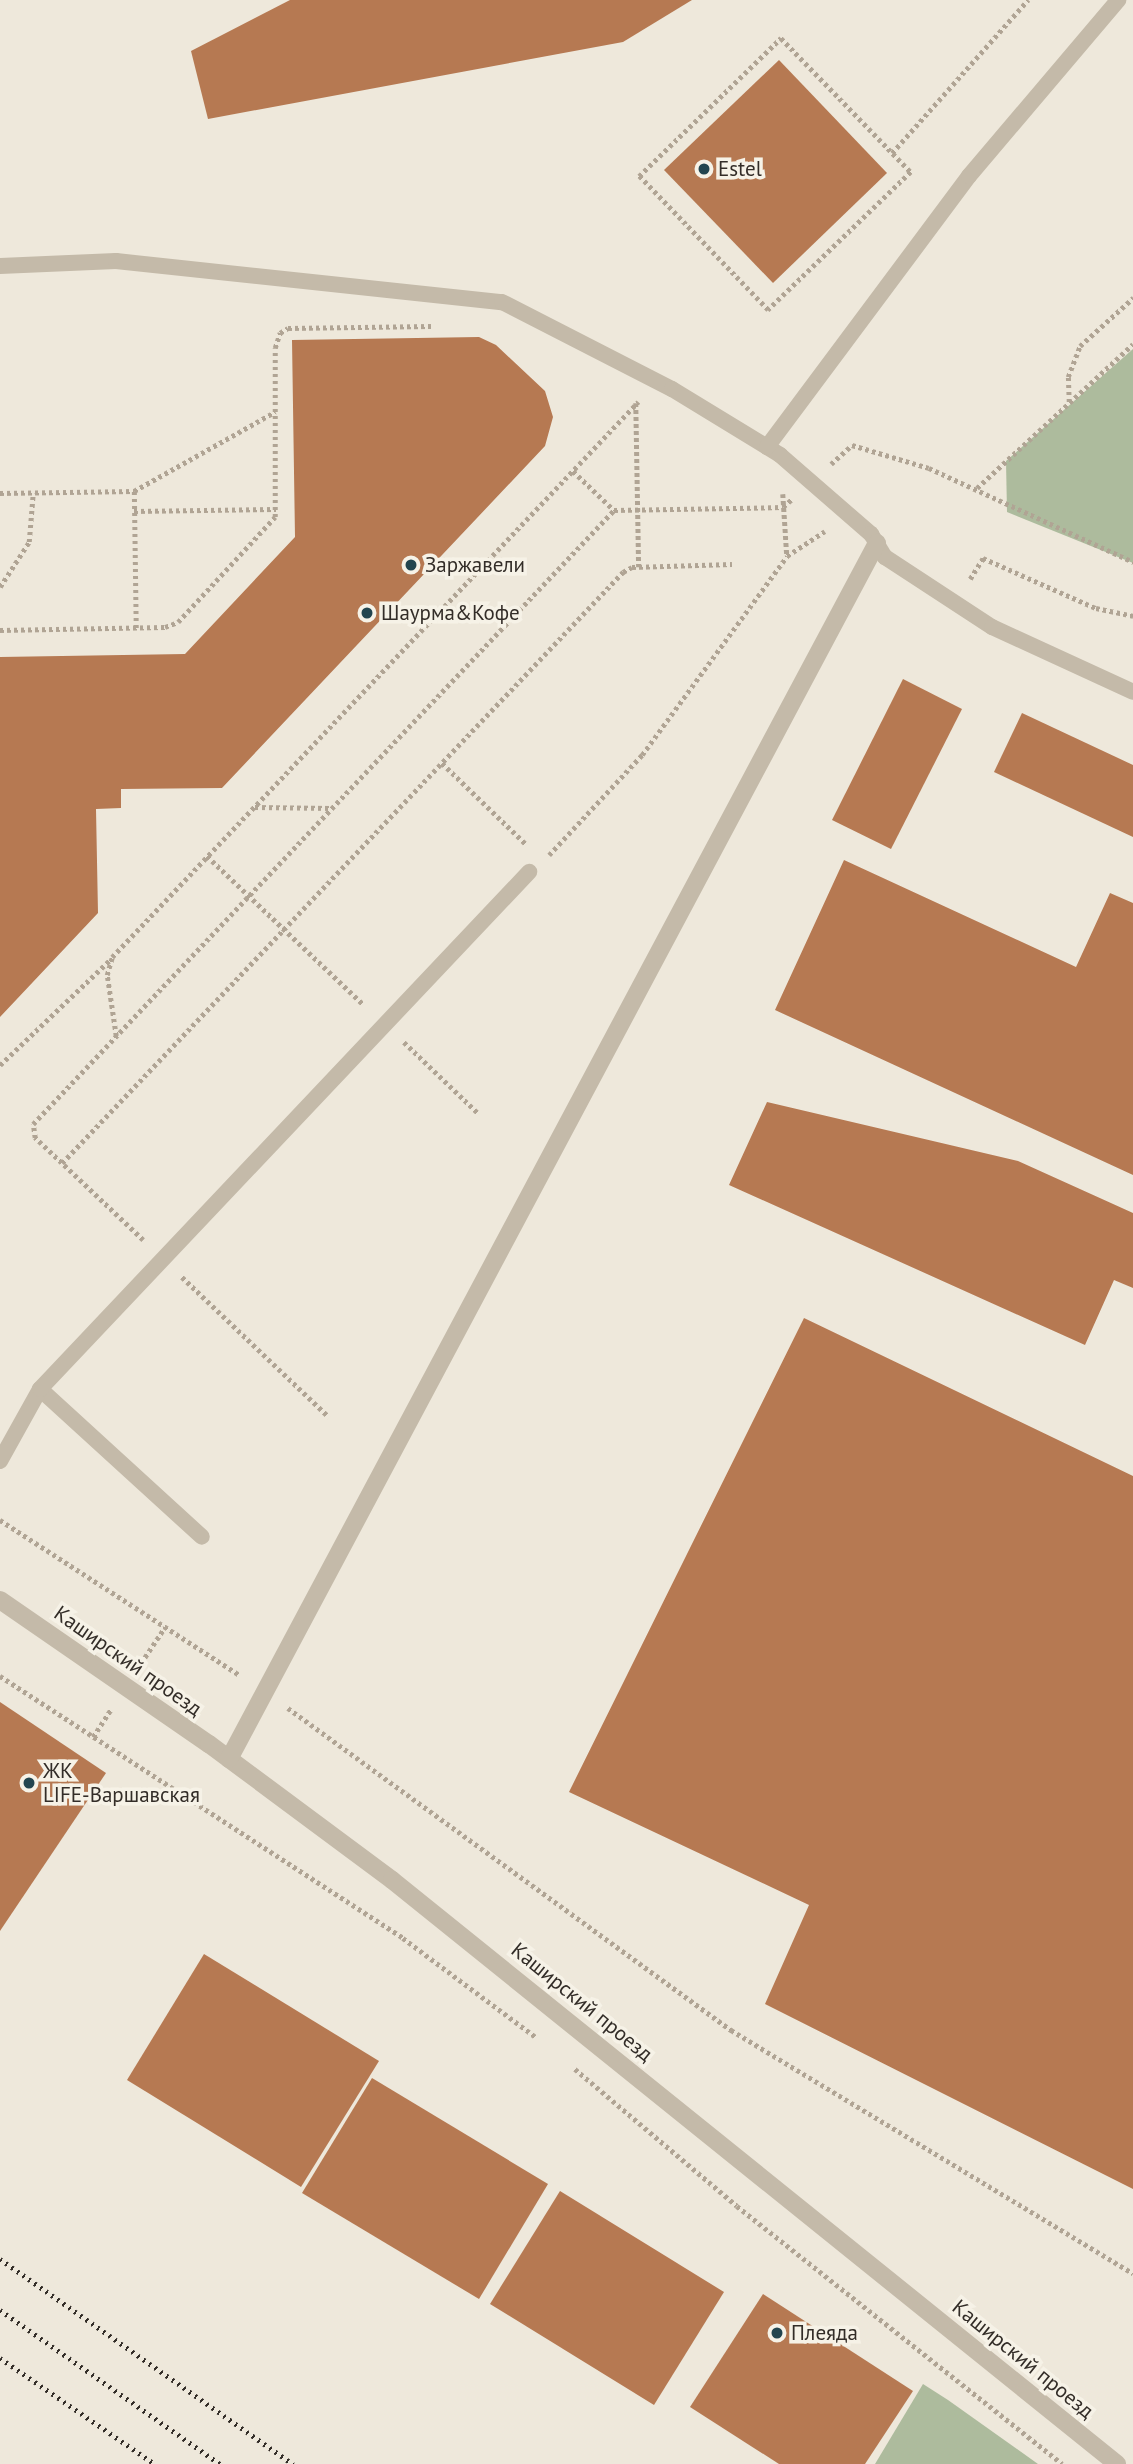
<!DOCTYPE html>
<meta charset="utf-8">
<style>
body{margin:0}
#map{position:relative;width:1133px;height:2464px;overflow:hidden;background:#eee8db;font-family:"PT Sans",sans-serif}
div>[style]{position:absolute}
.green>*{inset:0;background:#adbb9d}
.building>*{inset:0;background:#b67952}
.path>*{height:4.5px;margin-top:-2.25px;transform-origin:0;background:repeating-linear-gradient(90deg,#b0a494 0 3.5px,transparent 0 7px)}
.service>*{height:16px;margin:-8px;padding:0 8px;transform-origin:8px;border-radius:8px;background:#c4baa9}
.minor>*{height:18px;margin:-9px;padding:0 9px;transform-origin:9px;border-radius:9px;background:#c4baa9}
.rail>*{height:5px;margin-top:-2.5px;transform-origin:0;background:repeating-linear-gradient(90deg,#332d28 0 2px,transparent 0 7px)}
.dots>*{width:19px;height:19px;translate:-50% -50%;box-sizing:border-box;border:4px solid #f6f2e7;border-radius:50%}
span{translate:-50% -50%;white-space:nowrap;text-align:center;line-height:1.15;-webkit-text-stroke:7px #f6f2e7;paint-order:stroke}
.poi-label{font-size:21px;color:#332d28}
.left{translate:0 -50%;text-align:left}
.street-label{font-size:21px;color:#332d28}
</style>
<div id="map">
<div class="green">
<div style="clip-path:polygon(1133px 349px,1133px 563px,1007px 512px,1006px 461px)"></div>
<div style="clip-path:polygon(923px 2384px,948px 2400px,1038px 2464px,875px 2464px)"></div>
</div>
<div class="building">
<div style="clip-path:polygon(290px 0,692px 0,623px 42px,208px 119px,191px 51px)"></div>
<div style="clip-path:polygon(779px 60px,887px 173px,773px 283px,664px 170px)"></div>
<div style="clip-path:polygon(479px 337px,496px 345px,545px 391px,553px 417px,545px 446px,222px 788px,121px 789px,121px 808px,96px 809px,98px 913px,0 1017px,0 657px,185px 654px,295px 537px,292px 340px)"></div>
<div style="clip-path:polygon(903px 679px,962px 709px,891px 849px,832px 820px)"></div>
<div style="clip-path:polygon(1022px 713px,1133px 765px,1133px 837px,994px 772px)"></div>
<div style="clip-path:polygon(844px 860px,1076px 967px,1110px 893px,1133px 903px,1133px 1175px,775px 1010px)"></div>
<div style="clip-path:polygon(767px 1102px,1018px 1161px,1133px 1213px,1133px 1288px,1114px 1280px,1085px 1345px,729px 1185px)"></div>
<div style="clip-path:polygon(804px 1318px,1133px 1476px,1133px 2189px,765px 2004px,809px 1905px,569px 1792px)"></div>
<div style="clip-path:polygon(0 1702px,106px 1773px,0 1931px)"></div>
<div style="clip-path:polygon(204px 1954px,379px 2061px,301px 2187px,127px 2080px)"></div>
<div style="clip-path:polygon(372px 2078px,548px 2184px,479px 2299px,302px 2193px)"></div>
<div style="clip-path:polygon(560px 2191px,724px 2292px,654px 2405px,490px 2304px)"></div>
<div style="clip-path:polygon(763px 2294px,913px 2391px,865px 2464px,779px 2464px,690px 2407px)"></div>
</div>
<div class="path">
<div style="left:781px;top:38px;width:187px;rotate:45.9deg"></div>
<div style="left:911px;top:172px;width:199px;rotate:136deg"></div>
<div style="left:768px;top:310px;width:186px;rotate:-133.9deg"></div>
<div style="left:639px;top:176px;width:198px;rotate:-44.2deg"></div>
<div style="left:892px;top:153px;width:205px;rotate:-48.4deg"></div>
<div style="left:1069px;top:402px;width:25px;rotate:-92deg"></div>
<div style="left:1068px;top:377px;width:33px;rotate:-69deg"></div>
<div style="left:1080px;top:346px;width:72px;rotate:-42.2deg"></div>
<div style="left:636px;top:403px;width:164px;rotate:89deg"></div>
<div style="left:831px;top:464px;width:28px;rotate:-42deg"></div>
<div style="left:852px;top:445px;width:80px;rotate:16.6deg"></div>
<div style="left:929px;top:468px;width:225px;rotate:24.7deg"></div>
<div style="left:573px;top:471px;width:57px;rotate:43.6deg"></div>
<div style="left:614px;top:510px;width:169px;rotate:-1deg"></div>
<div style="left:783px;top:507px;width:11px;rotate:-41deg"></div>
<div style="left:977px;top:488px;width:212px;rotate:-42.7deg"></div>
<div style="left:0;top:493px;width:134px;rotate:-0.9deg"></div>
<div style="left:783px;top:494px;width:62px;rotate:86.3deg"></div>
<div style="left:134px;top:511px;width:142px;rotate:-0.8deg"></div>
<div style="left:970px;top:579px;width:25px;rotate:-58deg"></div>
<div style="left:983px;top:558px;width:124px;rotate:23.9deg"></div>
<div style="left:1096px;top:608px;width:38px;rotate:12deg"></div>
<div style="left:0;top:587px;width:54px;rotate:-57.2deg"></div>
<div style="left:29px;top:542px;width:49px;rotate:-85.3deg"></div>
<div style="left:136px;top:628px;width:137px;rotate:-90.8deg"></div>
<div style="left:134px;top:491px;width:162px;rotate:-29.3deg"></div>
<div style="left:0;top:630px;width:165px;rotate:-1deg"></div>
<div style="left:165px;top:627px;width:14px;rotate:-21deg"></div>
<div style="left:178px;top:622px;width:143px;rotate:-47.3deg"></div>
<div style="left:275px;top:517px;width:169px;rotate:-90deg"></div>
<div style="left:275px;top:348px;width:16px;rotate:-72deg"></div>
<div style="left:280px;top:333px;width:9px;rotate:-32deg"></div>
<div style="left:288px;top:328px;width:143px;rotate:-0.8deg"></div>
<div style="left:442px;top:763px;width:118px;rotate:44deg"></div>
<div style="left:255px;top:807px;width:77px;rotate:0.7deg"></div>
<div style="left:549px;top:855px;width:137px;rotate:-47.1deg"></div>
<div style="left:642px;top:755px;width:246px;rotate:-53.9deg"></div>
<div style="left:787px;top:556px;width:45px;rotate:-33.3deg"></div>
<div style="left:207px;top:856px;width:216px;rotate:43.5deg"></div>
<div style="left:116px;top:1036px;width:62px;rotate:-98.4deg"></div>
<div style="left:107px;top:975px;width:19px;rotate:-74deg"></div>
<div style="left:112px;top:957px;width:765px;rotate:-46.54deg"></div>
<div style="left:404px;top:1042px;width:103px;rotate:43.8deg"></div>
<div style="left:0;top:1065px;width:151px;rotate:-43.7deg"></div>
<div style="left:62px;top:1163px;width:815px;rotate:-46.49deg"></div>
<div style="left:623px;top:572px;width:10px;rotate:-29deg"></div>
<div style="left:632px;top:567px;width:100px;rotate:-1.7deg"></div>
<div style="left:143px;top:1240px;width:149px;rotate:-136.6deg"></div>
<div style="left:35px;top:1138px;width:14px;rotate:-98deg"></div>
<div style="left:33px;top:1124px;width:845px;rotate:-46.58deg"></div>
<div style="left:182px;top:1277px;width:203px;rotate:43.6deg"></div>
<div style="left:0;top:1520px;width:286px;rotate:32.9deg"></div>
<div style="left:141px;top:1663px;width:43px;rotate:-56.3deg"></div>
<div style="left:0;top:1676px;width:481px;rotate:33deg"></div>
<div style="left:403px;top:1938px;width:166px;rotate:36.7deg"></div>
<div style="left:288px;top:1708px;width:548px;rotate:36.01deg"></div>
<div style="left:731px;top:2030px;width:470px;rotate:31.2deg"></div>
<div style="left:93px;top:1737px;width:33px;rotate:-57deg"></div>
<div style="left:575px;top:2069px;width:212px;rotate:40.2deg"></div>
<div style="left:737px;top:2206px;width:415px;rotate:38.4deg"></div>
</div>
<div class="service">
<div style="left:0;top:266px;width:116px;rotate:-2.5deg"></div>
<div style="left:116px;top:261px;width:388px;rotate:6.1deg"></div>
<div style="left:502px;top:302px;width:191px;rotate:27.1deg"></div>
<div style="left:672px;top:389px;width:127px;rotate:31.4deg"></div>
<div style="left:780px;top:455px;width:121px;rotate:41deg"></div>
<div style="left:871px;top:534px;width:27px;rotate:59deg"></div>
<div style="left:885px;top:557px;width:128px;rotate:33.2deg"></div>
<div style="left:992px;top:627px;width:155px;rotate:24.7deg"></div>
<div style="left:767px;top:447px;width:338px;rotate:-53.3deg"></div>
<div style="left:969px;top:176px;width:231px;rotate:-49.7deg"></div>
<div style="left:40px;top:1389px;width:219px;rotate:42.4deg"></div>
<div style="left:0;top:1461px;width:82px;rotate:-60.9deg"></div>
<div style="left:40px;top:1389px;width:712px;rotate:-46.59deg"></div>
</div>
<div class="minor">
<div style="left:0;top:1600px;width:254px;rotate:34.6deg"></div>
<div style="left:209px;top:1744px;width:228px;rotate:36.6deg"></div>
<div style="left:392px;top:1880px;width:931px;rotate:38.85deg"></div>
<div style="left:229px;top:1759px;width:1378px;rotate:-61.95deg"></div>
</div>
<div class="rail">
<div style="left:0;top:2259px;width:358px;rotate:35deg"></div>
<div style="left:0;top:2310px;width:269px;rotate:35deg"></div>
<div style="left:0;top:2358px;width:188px;rotate:34.4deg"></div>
</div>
<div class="dots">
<div style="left:704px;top:169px;background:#23454f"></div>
<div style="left:411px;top:565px;background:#23454f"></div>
<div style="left:367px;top:613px;background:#23454f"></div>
<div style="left:29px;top:1783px;background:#23454f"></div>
<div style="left:777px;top:2333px;background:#23454f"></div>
</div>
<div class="poi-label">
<span class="left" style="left:718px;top:169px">Estel</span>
<span class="left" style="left:425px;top:565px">Заржавели</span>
<span class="left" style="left:381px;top:613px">Шаурма&amp;Кофе</span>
<span class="left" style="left:43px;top:1783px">ЖК<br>LIFE-Варшавская</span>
<span class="left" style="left:791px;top:2333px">Плеяда</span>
</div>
<div class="street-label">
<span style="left:128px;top:1661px;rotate:35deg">Каширский проезд</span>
<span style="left:582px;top:2002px;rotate:39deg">Каширский проезд</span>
<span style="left:1023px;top:2359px;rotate:39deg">Каширский проезд</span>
</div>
</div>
